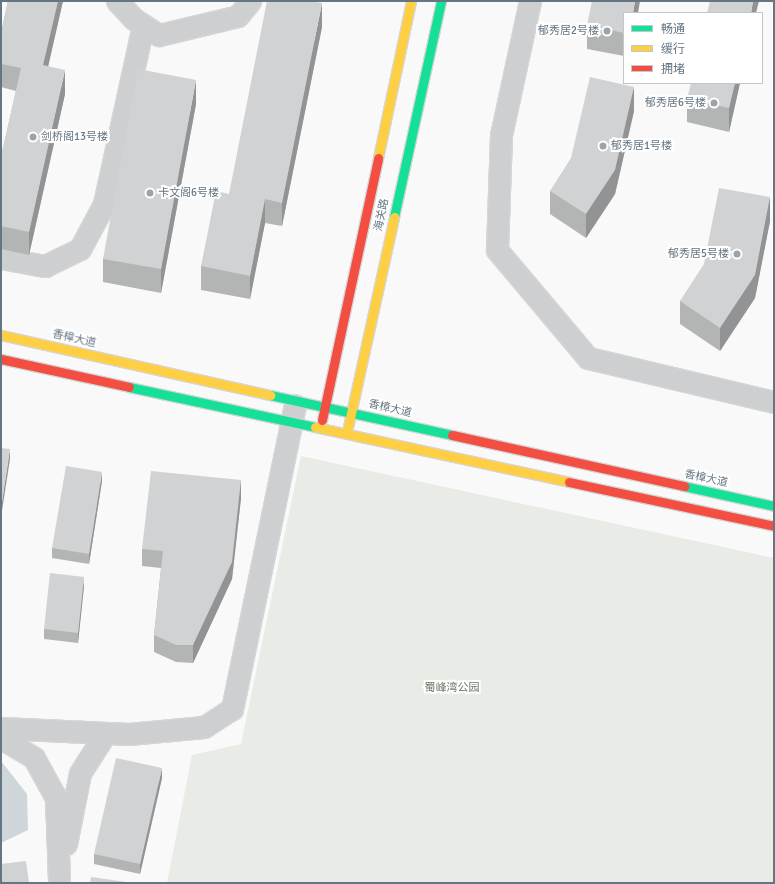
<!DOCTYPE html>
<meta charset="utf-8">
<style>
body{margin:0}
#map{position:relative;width:775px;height:884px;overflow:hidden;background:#f9f9f9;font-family:Signika,"Noto Sans SC",sans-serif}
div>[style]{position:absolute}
.green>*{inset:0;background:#e8ebe6}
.water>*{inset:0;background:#ced6d9}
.roads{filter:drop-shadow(1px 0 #d5d6d7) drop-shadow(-1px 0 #d5d6d7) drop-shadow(0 1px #d5d6d7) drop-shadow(0 -1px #d5d6d7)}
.street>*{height:21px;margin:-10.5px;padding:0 10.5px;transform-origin:10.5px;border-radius:10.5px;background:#cecfd0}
.fast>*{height:9px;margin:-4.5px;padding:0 4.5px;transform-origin:4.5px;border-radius:4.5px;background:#16e098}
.slow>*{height:9px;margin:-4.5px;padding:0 4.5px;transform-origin:4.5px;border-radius:4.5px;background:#ffcf43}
.jam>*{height:9px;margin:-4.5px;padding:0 4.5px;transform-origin:4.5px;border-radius:4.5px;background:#f24e42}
.wall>*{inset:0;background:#b3b5b5}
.shaded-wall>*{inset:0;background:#929394}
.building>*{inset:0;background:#d0d2d3}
.dots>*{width:11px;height:11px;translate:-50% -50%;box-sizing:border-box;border:2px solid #fff;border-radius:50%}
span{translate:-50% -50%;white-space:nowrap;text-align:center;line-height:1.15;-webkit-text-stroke:4px #fff;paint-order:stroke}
.poi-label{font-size:11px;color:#657683}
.right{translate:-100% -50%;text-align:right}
.left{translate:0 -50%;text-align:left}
.street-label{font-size:11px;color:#657683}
.park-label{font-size:11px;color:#687a64}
.frame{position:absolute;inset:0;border:2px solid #657683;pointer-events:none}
.legend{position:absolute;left:623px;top:12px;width:140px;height:72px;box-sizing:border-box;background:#fff;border:1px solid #c1c8cd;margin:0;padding:5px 7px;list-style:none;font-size:12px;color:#657683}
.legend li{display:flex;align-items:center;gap:8px;height:20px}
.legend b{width:20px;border:1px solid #c1c8cd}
</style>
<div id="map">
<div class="green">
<div style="clip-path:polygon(301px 456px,774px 558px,774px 883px,167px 883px,192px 755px,241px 744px)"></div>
</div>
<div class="water">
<div style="clip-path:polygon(1px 761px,27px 794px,28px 830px,1px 843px)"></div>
</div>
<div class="roads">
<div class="street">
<div style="left:117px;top:1px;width:25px;rotate:47deg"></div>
<div style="left:134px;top:19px;width:30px;rotate:33deg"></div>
<div style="left:159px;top:35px;width:81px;rotate:-13.5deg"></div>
<div style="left:238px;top:16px;width:19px;rotate:-51deg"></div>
<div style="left:530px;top:1px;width:137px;rotate:102.2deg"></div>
<div style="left:501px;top:135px;width:115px;rotate:92deg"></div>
<div style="left:497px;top:250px;width:141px;rotate:49.9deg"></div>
<div style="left:588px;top:358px;width:191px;rotate:13.3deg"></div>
<div style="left:1px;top:258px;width:45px;rotate:10.3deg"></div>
<div style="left:45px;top:266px;width:39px;rotate:-26deg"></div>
<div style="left:80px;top:249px;width:51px;rotate:-61.9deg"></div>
<div style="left:104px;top:204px;width:183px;rotate:-77.7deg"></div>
<div style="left:1px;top:728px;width:128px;rotate:2.7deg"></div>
<div style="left:129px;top:734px;width:75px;rotate:-5.3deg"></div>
<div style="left:204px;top:727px;width:33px;rotate:-33deg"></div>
<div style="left:232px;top:709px;width:310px;rotate:-78.3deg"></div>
<div style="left:1px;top:738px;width:39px;rotate:31deg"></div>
<div style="left:34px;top:758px;width:46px;rotate:61.2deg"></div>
<div style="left:56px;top:798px;width:80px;rotate:87.9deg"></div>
<div style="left:66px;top:844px;width:72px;rotate:-78.8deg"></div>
<div style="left:80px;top:773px;width:46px;rotate:-57.3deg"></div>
</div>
<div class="fast">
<div style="left:394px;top:217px;width:221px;rotate:-77.7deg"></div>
<div style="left:129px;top:387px;width:190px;rotate:12.1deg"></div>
<div style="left:270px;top:395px;width:186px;rotate:12.4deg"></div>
<div style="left:684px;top:486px;width:92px;rotate:12.5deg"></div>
</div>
<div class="slow">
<div style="left:378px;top:158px;width:160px;rotate:-78.1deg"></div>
<div style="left:1px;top:335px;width:276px;rotate:12.6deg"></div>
<div style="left:315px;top:427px;width:260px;rotate:12.2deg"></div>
<div style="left:348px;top:427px;width:215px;rotate:-77.6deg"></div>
</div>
<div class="jam">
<div style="left:1px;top:359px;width:131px;rotate:12.3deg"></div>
<div style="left:322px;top:420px;width:268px;rotate:-77.9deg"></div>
<div style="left:452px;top:435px;width:238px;rotate:12.4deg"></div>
<div style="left:569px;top:482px;width:210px;rotate:12.1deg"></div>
</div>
</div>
<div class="wall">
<div style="clip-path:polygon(8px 1px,63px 1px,48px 66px,65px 94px,29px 255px,1px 249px,1px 157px,16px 91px,1px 87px,1px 33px)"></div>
<div style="clip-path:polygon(624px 13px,624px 56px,587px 49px,587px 25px)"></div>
<div style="clip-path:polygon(322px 27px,282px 226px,265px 223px,250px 299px,201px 290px,201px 266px,229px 194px)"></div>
<div style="clip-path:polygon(740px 83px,729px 132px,687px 122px,687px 99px)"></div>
<div style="clip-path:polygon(196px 104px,161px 293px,103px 282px,103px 259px)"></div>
<div style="clip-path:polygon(634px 111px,615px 194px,586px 238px,550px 214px,550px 191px)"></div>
<div style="clip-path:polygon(770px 221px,755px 298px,720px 351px,680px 324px,680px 301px)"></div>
<div style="clip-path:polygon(102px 481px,89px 564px,52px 558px,52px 548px)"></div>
<div style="clip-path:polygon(241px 498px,232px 579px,193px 663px,176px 662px,154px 652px,154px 635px,161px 568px,142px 566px,142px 549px)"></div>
<div style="clip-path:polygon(84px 586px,78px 643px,44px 639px,44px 629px)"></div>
<div style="clip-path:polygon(162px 778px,140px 874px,94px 864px,94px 854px)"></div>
</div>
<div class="shaded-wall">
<div style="clip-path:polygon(58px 1px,63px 1px,43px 89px,43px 65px)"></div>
<div style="clip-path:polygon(635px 1px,640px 1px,638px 13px,633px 13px)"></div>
<div style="clip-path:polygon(753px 1px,759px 1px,756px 13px,751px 13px)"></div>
<div style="clip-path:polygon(322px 3px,322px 27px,282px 226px,282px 203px)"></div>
<div style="clip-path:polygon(65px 70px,65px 94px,29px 255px,29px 232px)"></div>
<div style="clip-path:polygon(196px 80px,196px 104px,161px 293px,161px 269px)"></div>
<div style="clip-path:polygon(735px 83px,740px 83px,729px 132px,729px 108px)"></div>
<div style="clip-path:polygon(634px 87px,634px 111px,615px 194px,586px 238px,586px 214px)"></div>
<div style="clip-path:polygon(770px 197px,770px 221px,755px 298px,720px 351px,720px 328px)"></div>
<div style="clip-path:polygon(265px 199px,265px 223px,250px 299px,250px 276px)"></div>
<div style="clip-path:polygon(10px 449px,10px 459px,1px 517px,1px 508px)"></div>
<div style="clip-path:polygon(102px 472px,102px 481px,89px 564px,89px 554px)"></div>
<div style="clip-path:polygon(241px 480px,241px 498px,232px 579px,193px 663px,193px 645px)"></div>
<div style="clip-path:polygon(84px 577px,84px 586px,78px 643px,78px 633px)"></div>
<div style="clip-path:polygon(162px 768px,162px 778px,140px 874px,140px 864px)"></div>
</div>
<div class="building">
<div style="clip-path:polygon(8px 1px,58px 1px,43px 65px,65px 70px,29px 232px,1px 226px,1px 157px,21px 68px,1px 64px,1px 33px)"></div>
<div style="clip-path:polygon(267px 1px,310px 1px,322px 3px,282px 203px,265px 199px,250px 276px,201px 266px,216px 191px,229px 194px)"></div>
<div style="clip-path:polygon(592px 1px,635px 1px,633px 13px,624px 13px,624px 33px,587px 25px)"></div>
<div style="clip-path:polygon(710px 1px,753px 1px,751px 13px,707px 13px)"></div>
<div style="clip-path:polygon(138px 69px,196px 80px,161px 269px,103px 259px)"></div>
<div style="clip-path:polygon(590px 77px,634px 87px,615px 170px,586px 214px,550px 191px,571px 158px)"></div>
<div style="clip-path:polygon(691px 83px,735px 83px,729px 108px,687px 99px)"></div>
<div style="clip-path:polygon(719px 188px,770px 197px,755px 275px,720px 328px,680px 301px,704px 264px)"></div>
<div style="clip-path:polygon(1px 448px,10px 449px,1px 508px)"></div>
<div style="clip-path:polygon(66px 466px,102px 472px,89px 554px,52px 548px)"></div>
<div style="clip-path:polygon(151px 471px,241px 480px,232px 562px,193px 645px,176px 645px,154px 635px,163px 551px,142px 549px)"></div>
<div style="clip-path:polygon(50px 573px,84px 577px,78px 633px,44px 629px)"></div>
<div style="clip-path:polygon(116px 758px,162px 768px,140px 864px,94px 854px)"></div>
<div style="clip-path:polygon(26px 861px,29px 883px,1px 883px,1px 864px)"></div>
<div style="clip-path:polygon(91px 877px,134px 883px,90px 883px)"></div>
</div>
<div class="dots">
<div style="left:607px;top:31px;background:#99a4ac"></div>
<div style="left:714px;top:103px;background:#99a4ac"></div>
<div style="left:33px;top:137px;background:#99a4ac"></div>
<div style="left:603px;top:146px;background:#99a4ac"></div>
<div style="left:150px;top:193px;background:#99a4ac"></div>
<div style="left:737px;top:254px;background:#99a4ac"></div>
</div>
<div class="poi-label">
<span class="right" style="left:599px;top:31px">郁秀居2号楼</span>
<span class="right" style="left:706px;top:103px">郁秀居6号楼</span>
<span class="left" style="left:41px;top:137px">剑桥阁13号楼</span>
<span class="left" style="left:611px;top:146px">郁秀居1号楼</span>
<span class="left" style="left:158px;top:193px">卡文阁6号楼</span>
<span class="right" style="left:729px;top:254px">郁秀居5号楼</span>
</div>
<div class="street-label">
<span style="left:382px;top:215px;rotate:-78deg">海关路</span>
<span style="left:74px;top:339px;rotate:13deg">香樟大道</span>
<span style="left:390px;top:409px;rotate:13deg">香樟大道</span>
<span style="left:706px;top:479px;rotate:12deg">香樟大道</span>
</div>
<div class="park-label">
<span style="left:452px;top:688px">蜀峰湾公园</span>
</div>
<div class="frame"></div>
<ul class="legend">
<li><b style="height:5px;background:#16e098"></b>畅通</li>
<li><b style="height:5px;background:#ffcf43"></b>缓行</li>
<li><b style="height:5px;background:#f24e42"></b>拥堵</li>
</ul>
</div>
